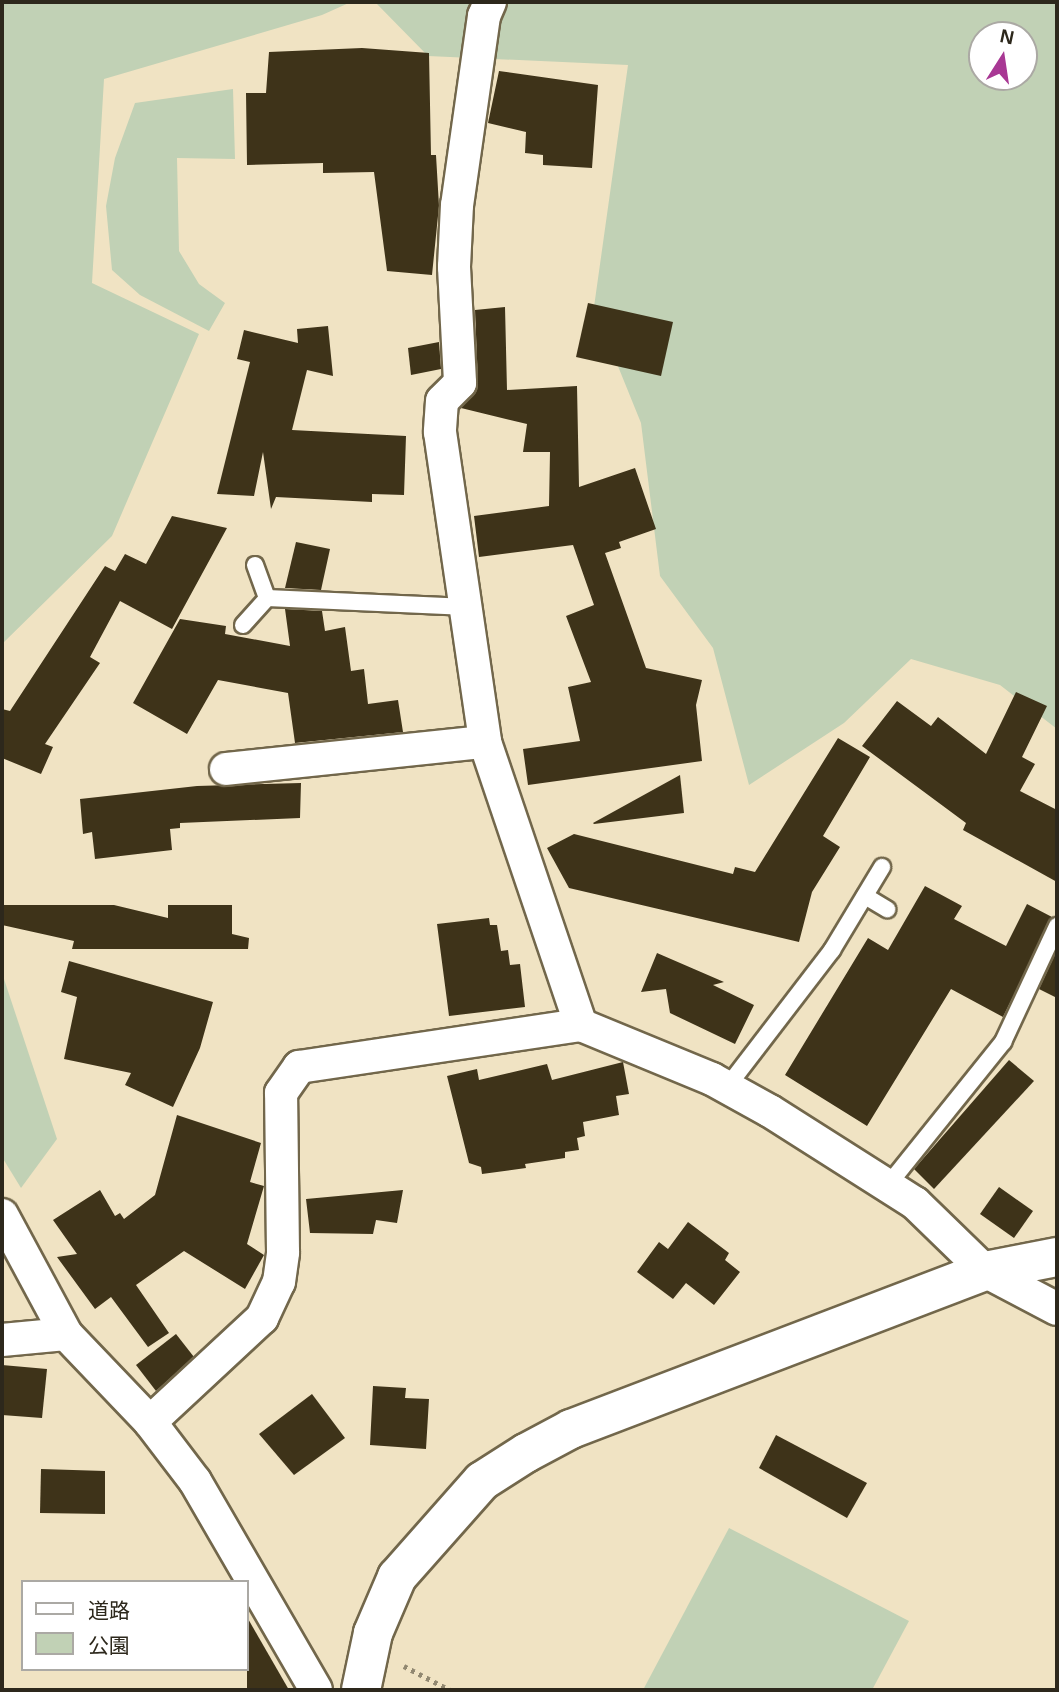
<!DOCTYPE html>
<meta charset="utf-8">
<style>
body{margin:0}
#map{position:relative;width:1059px;height:1692px;overflow:hidden;background:#f0e3c3;font-family:Helvetica,"Noto Sans JP",sans-serif}
div>[style]{position:absolute}
.green>*{inset:0;background:#c1d1b5}
.building>*{inset:0;background:#3e3319}
.path>*{height:4.5px;margin-top:-2.25px;transform-origin:0;background:repeating-linear-gradient(90deg,#918871 0 3.5px,transparent 0 8.5px)}
.roads{filter:drop-shadow(2px 0 #72674b) drop-shadow(-2px 0 #72674b) drop-shadow(0 2px #72674b) drop-shadow(0 -2px #72674b)}
.lane>*{height:16px;margin:-8px;padding:0 8px;transform-origin:8px;border-radius:8px;background:#fff}
.street>*{height:32px;margin:-16px;padding:0 16px;transform-origin:16px;border-radius:16px;background:#fff}
.secondary>*{height:38px;margin:-19px;padding:0 19px;transform-origin:19px;border-radius:19px;background:#fff}
span{translate:-50% -50%;white-space:nowrap;text-align:center;line-height:1.15;-webkit-text-stroke:7px #fff;paint-order:stroke}
.frame{position:absolute;inset:0;border:4px solid #2d281c;pointer-events:none}
.legend{position:absolute;left:21px;top:1580px;width:228px;height:91px;box-sizing:border-box;background:#fff;border:2px solid #aba9a4;margin:0;padding:9px 12px;list-style:none;font-size:21px;color:#2d281c}
.legend li{display:flex;align-items:center;gap:14px;height:35px}
.legend b{width:35px;border:2px solid #aba9a4}
.north{position:absolute;left:968px;top:21px;width:70px;height:70px;box-sizing:border-box;background:#fff;border:2px solid #aba9a4;border-radius:50%;rotate:12deg;font-size:19px;font-weight:700;line-height:28px;text-align:center;color:#2d281c}
.north::after{content:'';display:block;margin:auto;width:24px;height:32px;background:#a83894;clip-path:polygon(50% 0,100% 100%,50% 72%,0 100%)}
</style>
<div id="map">
<div class="green">
<div style="clip-path:polygon(2px 2px,351px 2px,322px 15px,104px 79px,92px 283px,199px 334px,112px 536px,2px 644px)"></div>
<div style="clip-path:polygon(evenodd,375px 2px,1057px 2px,1057px 729px,1000px 685px,911px 659px,844px 723px,749px 785px,713px 648px,660px 576px,641px 423px,594px 307px,628px 65px,428px 56px,375px 2px,982px 35px,1024px 35px,1024px 77px,982px 77px,982px 35px)"></div>
<div style="clip-path:polygon(233px 89px,235px 159px,177px 158px,179px 251px,199px 284px,225px 303px,209px 331px,140px 295px,112px 270px,106px 206px,115px 158px,135px 103px)"></div>
<div style="clip-path:polygon(2px 973px,57px 1139px,21px 1188px,2px 1157px)"></div>
<div style="clip-path:polygon(729px 1528px,909px 1621px,872px 1690px,643px 1690px)"></div>
</div>
<div class="building">
<div style="clip-path:polygon(362px 48px,429px 53px,431px 155px,436px 155px,439px 206px,432px 275px,387px 271px,374px 172px,323px 173px,323px 163px,247px 165px,246px 93px,266px 93px,269px 52px)"></div>
<div style="clip-path:polygon(499px 71px,598px 85px,592px 168px,543px 165px,543px 155px,525px 153px,526px 132px,488px 123px)"></div>
<div style="clip-path:polygon(588px 303px,673px 322px,661px 376px,576px 357px)"></div>
<div style="clip-path:polygon(505px 307px,507px 390px,577px 386px,579px 487px,635px 468px,656px 529px,619px 542px,621px 548px,605px 553px,646px 668px,702px 680px,696px 705px,702px 761px,528px 785px,523px 749px,580px 741px,568px 687px,591px 682px,566px 616px,594px 605px,573px 545px,479px 557px,474px 516px,549px 506px,550px 452px,523px 452px,527px 424px,461px 408px,478px 383px,475px 310px)"></div>
<div style="clip-path:polygon(328px 326px,333px 376px,307px 370px,292px 430px,406px 436px,404px 495px,372px 494px,372px 502px,276px 497px,271px 509px,263px 452px,254px 496px,217px 494px,250px 362px,237px 359px,244px 330px,298px 343px,297px 329px)"></div>
<div style="clip-path:polygon(439px 342px,441px 369px,411px 375px,408px 348px)"></div>
<div style="clip-path:polygon(172px 516px,227px 528px,172px 629px,120px 601px,90px 657px,100px 663px,45px 744px,53px 747px,41px 774px,2px 758px,2px 709px,10px 711px,105px 566px,115px 571px,125px 554px,146px 564px)"></div>
<div style="clip-path:polygon(296px 542px,330px 549px,321px 590px,285px 588px)"></div>
<div style="clip-path:polygon(285px 609px,322px 611px,325px 631px,345px 627px,351px 671px,364px 669px,368px 704px,398px 700px,403px 732px,295px 743px,288px 693px,218px 680px,187px 734px,133px 703px,180px 619px,226px 626px,225px 634px,290px 646px)"></div>
<div style="clip-path:polygon(1016px 692px,1047px 706px,1022px 757px,1035px 764px,1020px 791px,1057px 810px,1057px 882px,963px 830px,966px 823px,862px 746px,897px 701px,931px 726px,938px 717px,986px 754px)"></div>
<div style="clip-path:polygon(838px 738px,870px 757px,823px 836px,840px 847px,812px 892px,799px 942px,569px 888px,547px 848px,574px 834px,733px 874px,735px 867px,755px 872px)"></div>
<div style="clip-path:polygon(680px 775px,684px 813px,594px 824px,593px 823px)"></div>
<div style="clip-path:polygon(301px 783px,300px 818px,180px 823px,180px 828px,170px 829px,172px 850px,95px 859px,92px 832px,83px 834px,80px 799px,197px 786px)"></div>
<div style="clip-path:polygon(925px 886px,962px 906px,954px 919px,1006px 946px,1027px 904px,1052px 917px,1003px 1017px,951px 989px,867px 1126px,785px 1075px,868px 938px,888px 950px)"></div>
<div style="clip-path:polygon(2px 905px,114px 905px,168px 918px,168px 905px,232px 905px,232px 934px,249px 938px,248px 949px,72px 949px,74px 941px,2px 925px)"></div>
<div style="clip-path:polygon(489px 918px,490px 925px,497px 925px,501px 951px,508px 950px,510px 965px,520px 964px,525px 1007px,449px 1016px,437px 924px)"></div>
<div style="clip-path:polygon(1057px 950px,1057px 998px,1039px 989px)"></div>
<div style="clip-path:polygon(657px 953px,724px 982px,713px 985px,754px 1005px,735px 1044px,670px 1013px,666px 989px,641px 992px)"></div>
<div style="clip-path:polygon(69px 961px,213px 1002px,200px 1048px,173px 1107px,125px 1085px,131px 1073px,64px 1059px,77px 997px,61px 992px)"></div>
<div style="clip-path:polygon(1009px 1060px,1034px 1081px,934px 1189px,914px 1169px)"></div>
<div style="clip-path:polygon(623px 1062px,629px 1094px,616px 1096px,619px 1115px,583px 1122px,585px 1136px,577px 1138px,579px 1150px,565px 1152px,565px 1158px,525px 1164px,526px 1168px,482px 1174px,481px 1167px,469px 1163px,447px 1076px,477px 1069px,479px 1080px,547px 1064px,552px 1080px)"></div>
<div style="clip-path:polygon(177px 1115px,261px 1143px,250px 1182px,264px 1186px,247px 1244px,264px 1255px,245px 1289px,184px 1251px,136px 1285px,169px 1333px,148px 1347px,111px 1297px,95px 1309px,57px 1257px,77px 1254px,53px 1220px,100px 1190px,115px 1216px,120px 1213px,124px 1219px,155px 1195px)"></div>
<div style="clip-path:polygon(999px 1187px,1033px 1211px,1014px 1238px,980px 1214px)"></div>
<div style="clip-path:polygon(403px 1190px,397px 1223px,376px 1220px,373px 1234px,310px 1233px,306px 1199px)"></div>
<div style="clip-path:polygon(688px 1222px,729px 1253px,725px 1260px,740px 1272px,714px 1305px,686px 1283px,673px 1299px,637px 1272px,659px 1242px,668px 1249px)"></div>
<div style="clip-path:polygon(176px 1334px,194px 1357px,156px 1391px,136px 1365px)"></div>
<div style="clip-path:polygon(2px 1365px,47px 1369px,42px 1418px,2px 1415px)"></div>
<div style="clip-path:polygon(373px 1386px,406px 1388px,405px 1398px,429px 1399px,426px 1449px,370px 1445px)"></div>
<div style="clip-path:polygon(312px 1394px,345px 1438px,294px 1475px,259px 1434px)"></div>
<div style="clip-path:polygon(776px 1435px,867px 1483px,847px 1518px,759px 1468px)"></div>
<div style="clip-path:polygon(41px 1469px,105px 1471px,105px 1514px,40px 1513px)"></div>
<div style="clip-path:polygon(247px 1617px,289px 1690px,247px 1690px)"></div>
</div>
<div class="path">
<div style="left:404px;top:1666px;width:52px;rotate:27.6deg"></div>
</div>
<div class="roads">
<div class="lane">
<div style="left:267px;top:598px;width:195px;rotate:2.6deg"></div>
<div style="left:243px;top:625px;width:36px;rotate:-48deg"></div>
<div style="left:267px;top:598px;width:35px;rotate:-110deg"></div>
<div style="left:865px;top:896px;width:26px;rotate:31deg"></div>
<div style="left:727px;top:1087px;width:173px;rotate:-52.5deg"></div>
<div style="left:832px;top:950px;width:97px;rotate:-58.9deg"></div>
<div style="left:888px;top:1185px;width:184px;rotate:-51.2deg"></div>
<div style="left:1003px;top:1042px;width:128px;rotate:-65deg"></div>
</div>
<div class="street">
<div style="left:490px;top:2px;width:15px;rotate:113deg"></div>
<div style="left:484px;top:16px;width:191px;rotate:98.1deg"></div>
<div style="left:457px;top:205px;width:62px;rotate:92.8deg"></div>
<div style="left:454px;top:267px;width:116px;rotate:87deg"></div>
<div style="left:460px;top:383px;width:25px;rotate:135deg"></div>
<div style="left:442px;top:401px;width:31px;rotate:94deg"></div>
<div style="left:440px;top:432px;width:313px;rotate:81.7deg"></div>
<div style="left:485px;top:742px;width:299px;rotate:71.3deg"></div>
<div style="left:226px;top:769px;width:260px;rotate:-6deg"></div>
<div style="left:2px;top:1215px;width:135px;rotate:61.7deg"></div>
<div style="left:66px;top:1334px;width:122px;rotate:46.3deg"></div>
<div style="left:150px;top:1422px;width:74px;rotate:52.7deg"></div>
<div style="left:195px;top:1481px;width:241px;rotate:59.9deg"></div>
<div style="left:2px;top:1340px;width:64px;rotate:-5.4deg"></div>
<div style="left:150px;top:1422px;width:153px;rotate:-42.9deg"></div>
<div style="left:262px;top:1318px;width:40px;rotate:-65deg"></div>
<div style="left:279px;top:1282px;width:30px;rotate:-82deg"></div>
<div style="left:283px;top:1252px;width:159px;rotate:-90.7deg"></div>
<div style="left:281px;top:1093px;width:32px;rotate:-55deg"></div>
<div style="left:299px;top:1067px;width:285px;rotate:-8.5deg"></div>
<div style="left:581px;top:1025px;width:142px;rotate:22.4deg"></div>
<div style="left:712px;top:1079px;width:66px;rotate:28.9deg"></div>
<div style="left:770px;top:1111px;width:172px;rotate:32.4deg"></div>
<div style="left:915px;top:1203px;width:98px;rotate:44.2deg"></div>
<div style="left:985px;top:1271px;width:81px;rotate:27.8deg"></div>
</div>
<div class="secondary">
<div style="left:361px;top:1690px;width:58px;rotate:-78.1deg"></div>
<div style="left:373px;top:1633px;width:61px;rotate:-66.8deg"></div>
<div style="left:397px;top:1577px;width:128px;rotate:-48.5deg"></div>
<div style="left:482px;top:1481px;width:52px;rotate:-32.5deg"></div>
<div style="left:526px;top:1453px;width:51px;rotate:-28.1deg"></div>
<div style="left:571px;top:1429px;width:443px;rotate:-20.9deg"></div>
<div style="left:985px;top:1271px;width:73px;rotate:-11deg"></div>
</div>
</div>
<div class="frame"></div>
<ul class="legend">
<li><b style="height:9px;background:#fff"></b>道路</li>
<li><b style="height:19px;background:#c1d1b5"></b>公園</li>
</ul>
<div class="north">N</div>
</div>
